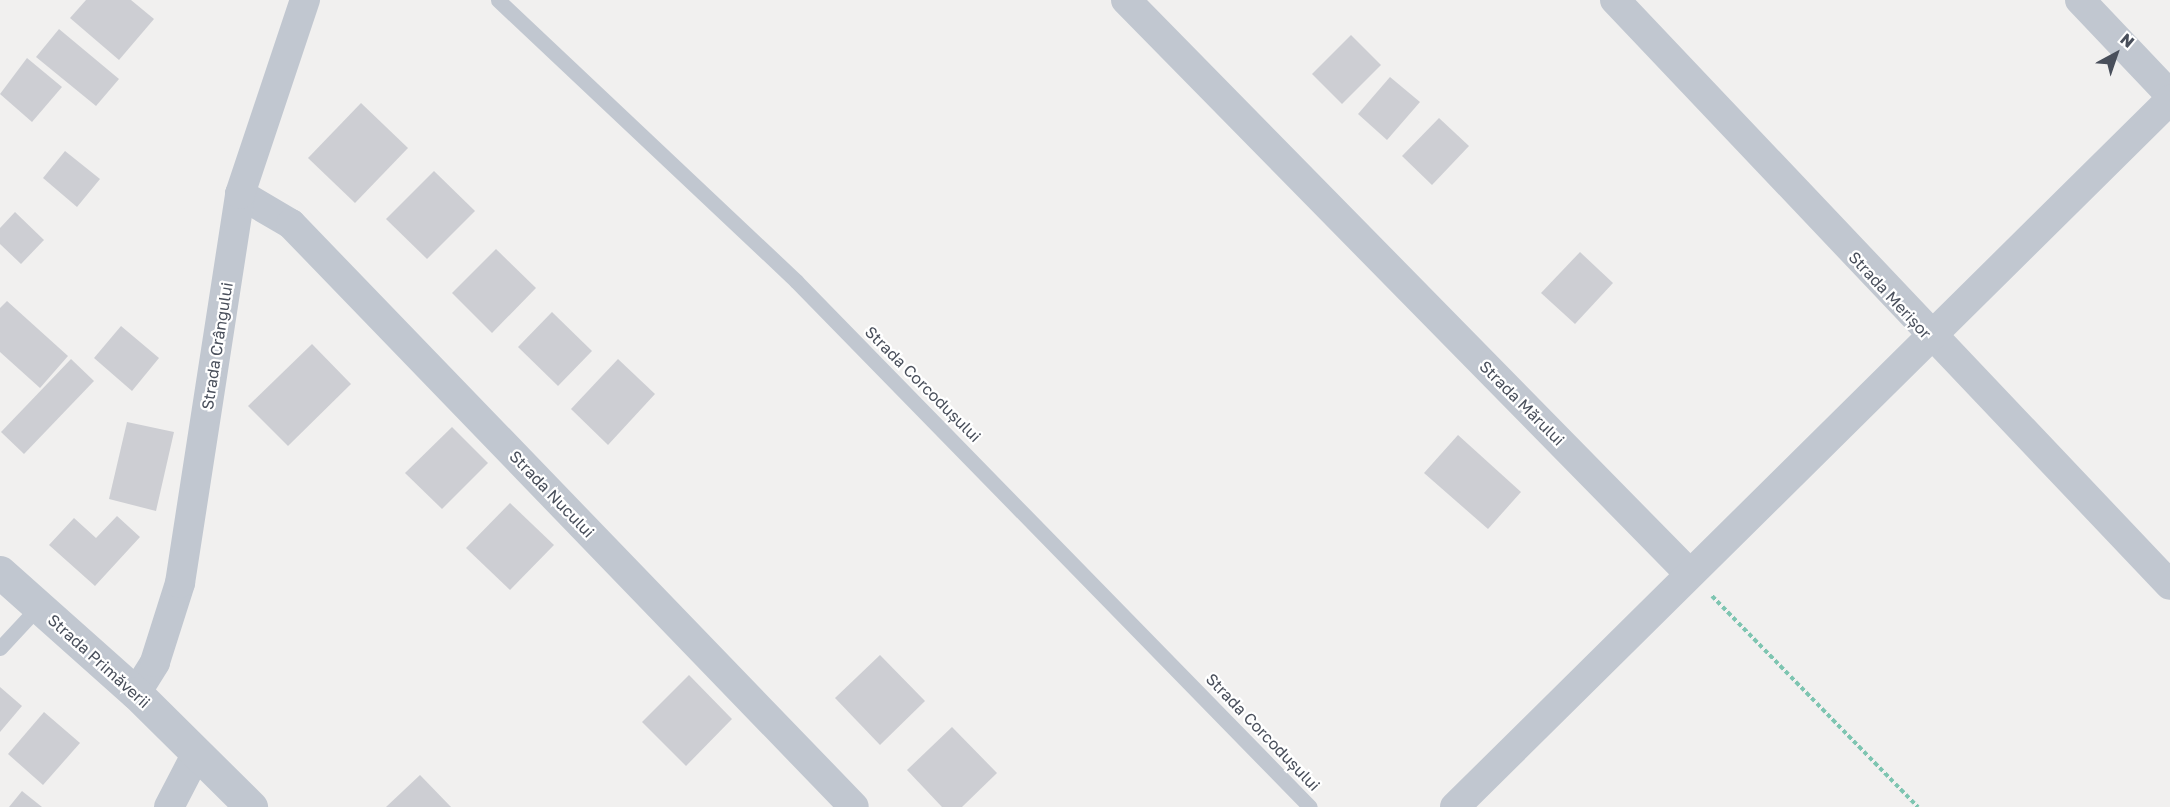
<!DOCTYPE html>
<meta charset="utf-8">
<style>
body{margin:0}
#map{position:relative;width:2170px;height:807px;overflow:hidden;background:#f1f0ef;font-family:"Golos Text",sans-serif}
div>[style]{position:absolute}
.building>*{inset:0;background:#cdced3}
.path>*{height:4px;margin-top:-2px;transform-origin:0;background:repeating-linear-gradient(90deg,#7ec5b1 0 4.5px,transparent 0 7.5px)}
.service>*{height:15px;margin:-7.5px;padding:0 7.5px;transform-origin:7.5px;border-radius:7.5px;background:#c1c7d0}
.minor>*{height:30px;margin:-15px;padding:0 15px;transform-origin:15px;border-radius:15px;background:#c1c7d0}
.tertiary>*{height:33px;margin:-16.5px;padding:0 16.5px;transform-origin:16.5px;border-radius:16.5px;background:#c1c7d0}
span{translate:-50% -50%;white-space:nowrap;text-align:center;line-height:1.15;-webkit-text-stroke:4.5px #fff;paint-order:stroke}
.street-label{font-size:16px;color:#494f5b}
.north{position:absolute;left:2086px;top:24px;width:60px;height:60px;-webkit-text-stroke:4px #fff;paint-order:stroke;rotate:40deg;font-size:16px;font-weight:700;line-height:24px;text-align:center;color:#494f5b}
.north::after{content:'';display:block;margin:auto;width:21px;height:27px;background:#494f5b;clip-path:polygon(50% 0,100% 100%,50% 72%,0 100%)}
</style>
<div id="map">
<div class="building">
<div style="clip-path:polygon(86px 0,131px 0,154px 19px,119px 60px,70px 18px)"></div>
<div style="clip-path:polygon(59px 29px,119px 79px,96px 106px,36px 57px)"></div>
<div style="clip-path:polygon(1351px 35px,1381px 65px,1342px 104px,1312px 74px)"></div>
<div style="clip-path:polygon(27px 58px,62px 87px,32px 122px,0 94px)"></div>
<div style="clip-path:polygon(1390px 77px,1420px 102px,1387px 140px,1358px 114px)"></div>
<div style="clip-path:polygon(361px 103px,408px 148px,355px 203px,308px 158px)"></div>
<div style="clip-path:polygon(1439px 118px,1469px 146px,1432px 185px,1402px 156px)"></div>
<div style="clip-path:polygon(65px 151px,100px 179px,77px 207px,43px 178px)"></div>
<div style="clip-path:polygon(434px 171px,475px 211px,427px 259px,386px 219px)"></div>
<div style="clip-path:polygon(15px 212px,44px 240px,21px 264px,0 244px,0 228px)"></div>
<div style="clip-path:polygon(496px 249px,536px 288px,492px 333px,452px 293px)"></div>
<div style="clip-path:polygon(1580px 252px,1613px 283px,1575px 324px,1541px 293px)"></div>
<div style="clip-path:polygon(7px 301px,68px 356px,40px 388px,0 352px,0 308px)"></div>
<div style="clip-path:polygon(552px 312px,592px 351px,558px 386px,518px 347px)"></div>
<div style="clip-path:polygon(121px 326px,159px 358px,132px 391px,94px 358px)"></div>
<div style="clip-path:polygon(312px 344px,351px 384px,288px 446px,248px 406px)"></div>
<div style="clip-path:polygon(71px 359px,94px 381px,24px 454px,1px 432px)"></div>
<div style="clip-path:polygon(618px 359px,655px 394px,608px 445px,571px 409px)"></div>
<div style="clip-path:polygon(127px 422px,174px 432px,156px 511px,109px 499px)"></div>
<div style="clip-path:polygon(452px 427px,488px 463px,442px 509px,405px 473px)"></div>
<div style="clip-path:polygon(1458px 435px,1521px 492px,1488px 529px,1424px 473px)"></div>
<div style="clip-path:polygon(510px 503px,554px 545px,510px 590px,466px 548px)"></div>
<div style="clip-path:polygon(117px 516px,140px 537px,95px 586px,49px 545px,74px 518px,96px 538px)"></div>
<div style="clip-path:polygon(880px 655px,925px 701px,880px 745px,835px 698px)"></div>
<div style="clip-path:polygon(689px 675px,732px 719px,686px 766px,642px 722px)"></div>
<div style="clip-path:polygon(0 687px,22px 706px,0 732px)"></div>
<div style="clip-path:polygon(44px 712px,80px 743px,43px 785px,8px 754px)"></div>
<div style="clip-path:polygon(952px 727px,997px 773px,962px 807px,942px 807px,907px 770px)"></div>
<div style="clip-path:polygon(420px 775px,451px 807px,386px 807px)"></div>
<div style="clip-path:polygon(22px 791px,42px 807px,9px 807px)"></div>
</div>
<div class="path">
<div style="left:1712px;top:596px;width:295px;rotate:45.7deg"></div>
</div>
<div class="service">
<div style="left:498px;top:0;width:410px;rotate:43.3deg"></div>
<div style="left:796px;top:281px;width:735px;rotate:45.66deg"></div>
<div style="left:0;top:648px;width:57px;rotate:-47.1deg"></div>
</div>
<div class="minor">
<div style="left:1126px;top:0;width:802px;rotate:45.51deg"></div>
<div style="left:1615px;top:0;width:806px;rotate:46.51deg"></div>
<div style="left:2080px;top:0;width:131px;rotate:46.5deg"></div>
<div style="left:240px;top:194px;width:59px;rotate:30.5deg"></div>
<div style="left:291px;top:224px;width:810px;rotate:46deg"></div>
<div style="left:136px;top:693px;width:36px;rotate:-58deg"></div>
<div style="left:155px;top:662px;width:83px;rotate:-72.4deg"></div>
<div style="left:180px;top:583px;width:394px;rotate:-81.2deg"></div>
<div style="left:240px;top:194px;width:205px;rotate:-71.5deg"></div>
<div style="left:169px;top:807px;width:61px;rotate:-62.6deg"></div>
<div style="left:1455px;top:807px;width:1006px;rotate:-44.68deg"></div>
</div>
<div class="tertiary">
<div style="left:0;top:572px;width:182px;rotate:41.7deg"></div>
<div style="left:136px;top:693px;width:162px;rotate:44.7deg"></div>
</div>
<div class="street-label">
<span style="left:1890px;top:295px;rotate:47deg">Strada Merișor</span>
<span style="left:217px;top:346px;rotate:-81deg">Strada Crângului</span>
<span style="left:923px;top:384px;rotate:45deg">Strada Corcodușului</span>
<span style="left:1522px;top:403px;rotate:45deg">Strada Mărului</span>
<span style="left:552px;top:494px;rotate:46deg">Strada Nucului</span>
<span style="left:99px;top:661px;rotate:42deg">Strada Primăverii</span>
<span style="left:1263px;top:732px;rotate:46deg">Strada Corcodușului</span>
</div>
<div class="north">N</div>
</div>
